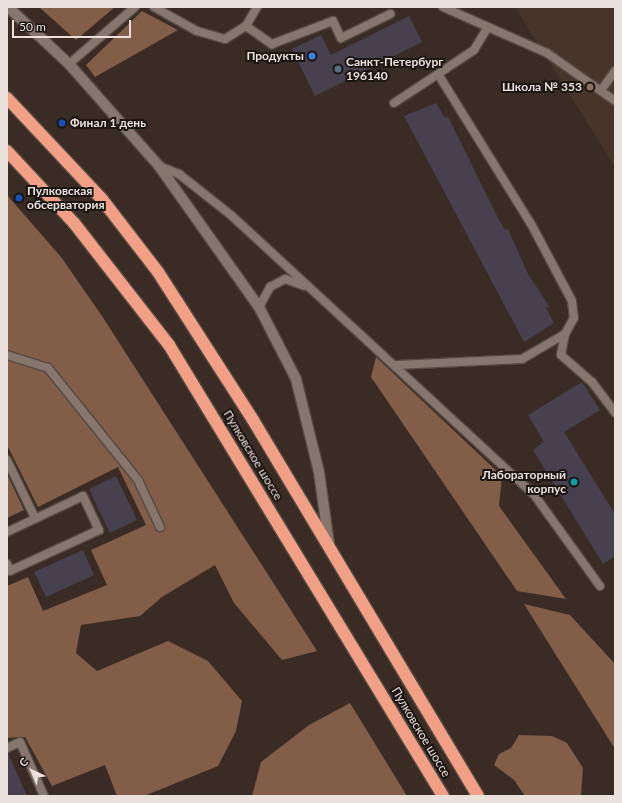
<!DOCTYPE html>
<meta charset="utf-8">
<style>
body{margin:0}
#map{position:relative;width:622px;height:803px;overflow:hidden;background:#3a2c25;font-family:Lato,sans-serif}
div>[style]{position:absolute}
.built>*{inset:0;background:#47352a}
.forest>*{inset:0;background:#825d47}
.building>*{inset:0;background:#47414f}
.roads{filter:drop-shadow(1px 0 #554a43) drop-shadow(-1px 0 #554a43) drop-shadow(0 1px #554a43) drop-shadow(0 -1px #554a43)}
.lane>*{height:8px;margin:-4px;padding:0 4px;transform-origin:4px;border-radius:4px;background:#86766d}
.street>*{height:10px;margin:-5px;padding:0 5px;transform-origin:5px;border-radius:5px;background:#86766d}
.highway>*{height:12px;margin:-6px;padding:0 6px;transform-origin:6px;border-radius:6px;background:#f1a086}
.dots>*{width:11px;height:11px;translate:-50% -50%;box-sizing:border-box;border:2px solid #1c1613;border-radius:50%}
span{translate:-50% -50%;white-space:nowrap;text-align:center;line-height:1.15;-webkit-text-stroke:4px #1c1613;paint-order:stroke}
.poi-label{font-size:12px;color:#eae1dc;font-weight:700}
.right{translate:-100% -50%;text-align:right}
.left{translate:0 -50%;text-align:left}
.street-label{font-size:12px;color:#eae1dc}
.frame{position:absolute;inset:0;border:8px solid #eae1dc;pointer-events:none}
.north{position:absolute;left:12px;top:751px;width:40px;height:40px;-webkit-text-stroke:3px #1c1613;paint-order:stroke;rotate:316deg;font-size:11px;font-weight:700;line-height:16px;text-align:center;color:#eae1dc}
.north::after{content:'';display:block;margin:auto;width:14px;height:18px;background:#eae1dc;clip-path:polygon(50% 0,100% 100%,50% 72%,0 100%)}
.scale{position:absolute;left:12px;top:20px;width:119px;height:18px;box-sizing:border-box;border:2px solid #eae1dc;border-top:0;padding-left:5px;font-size:12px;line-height:14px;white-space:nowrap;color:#eae1dc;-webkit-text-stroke:3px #1c1613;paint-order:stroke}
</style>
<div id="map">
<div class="built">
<div style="clip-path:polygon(515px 7px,615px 7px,615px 167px)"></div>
</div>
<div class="forest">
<div style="clip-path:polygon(39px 7px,115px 7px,76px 40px)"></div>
<div style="clip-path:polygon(142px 11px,178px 30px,95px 77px,86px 65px)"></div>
<div style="clip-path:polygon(7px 195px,61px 257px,102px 316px,317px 651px,282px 660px,234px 603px,215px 565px,162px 597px,140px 616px,81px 625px,76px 653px,97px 671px,168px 641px,208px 661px,242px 701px,236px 731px,218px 766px,144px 796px,117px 796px,105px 765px,52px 786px,25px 737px,7px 738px,7px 586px,28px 577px,43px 611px,107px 585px,91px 550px,146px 525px,118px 467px,38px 507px,7px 445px)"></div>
<div style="clip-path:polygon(376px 357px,502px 476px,499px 506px,566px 599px,517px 591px,371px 377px)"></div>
<div style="clip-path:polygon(7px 474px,24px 510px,7px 518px)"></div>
<div style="clip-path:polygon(524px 604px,570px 615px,615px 664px,615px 749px)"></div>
<div style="clip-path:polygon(350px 703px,407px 796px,252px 796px,261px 762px,309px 725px)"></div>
<div style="clip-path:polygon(519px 735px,552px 736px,567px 743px,583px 768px,581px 796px,525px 796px,514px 780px,494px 765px,499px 754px,511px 748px)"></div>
</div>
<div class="building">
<div style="clip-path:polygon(409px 16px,422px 42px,315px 96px,292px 49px,321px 35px,331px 55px)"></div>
<div style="clip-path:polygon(436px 103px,445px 118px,448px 117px,498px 218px,505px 230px,508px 229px,528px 274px,549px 306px,546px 308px,554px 323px,524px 342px,404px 116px)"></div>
<div style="clip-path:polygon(582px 382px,600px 410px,564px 432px,615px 514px,615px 556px,603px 564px,533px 450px,544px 442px,528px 415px)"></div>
<div style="clip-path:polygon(116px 476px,137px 520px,110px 533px,89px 489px)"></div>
<div style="clip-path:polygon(83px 550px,94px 575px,46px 597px,34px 572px)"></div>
<div style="clip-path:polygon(7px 753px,8px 753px,27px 796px,7px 796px)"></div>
</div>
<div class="roads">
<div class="lane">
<div style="left:154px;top:7px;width:49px;rotate:29.2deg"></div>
<div style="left:197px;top:31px;width:29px;rotate:16deg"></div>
<div style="left:225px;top:39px;width:25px;rotate:-32deg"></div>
<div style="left:246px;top:26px;width:22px;rotate:-60deg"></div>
<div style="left:246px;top:26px;width:32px;rotate:35deg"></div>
<div style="left:272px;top:44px;width:65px;rotate:-20.7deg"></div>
<div style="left:333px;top:21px;width:19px;rotate:65deg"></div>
<div style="left:341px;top:38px;width:55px;rotate:-26.1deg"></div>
<div style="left:488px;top:27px;width:64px;rotate:23.8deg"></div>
<div style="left:547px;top:53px;width:83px;rotate:35.2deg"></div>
<div style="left:69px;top:64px;width:87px;rotate:-40.8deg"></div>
<div style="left:602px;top:89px;width:22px;rotate:-54deg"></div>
<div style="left:394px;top:103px;width:53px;rotate:-33.4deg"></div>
<div style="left:159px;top:166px;width:22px;rotate:22deg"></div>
<div style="left:179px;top:174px;width:68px;rotate:38.4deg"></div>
<div style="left:232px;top:216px;width:413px;rotate:42.7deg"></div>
<div style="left:535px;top:496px;width:111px;rotate:54.2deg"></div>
<div style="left:259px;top:307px;width:23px;rotate:-61deg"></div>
<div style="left:270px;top:287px;width:17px;rotate:-28deg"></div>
<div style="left:285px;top:279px;width:20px;rotate:20deg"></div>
<div style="left:565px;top:334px;width:21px;rotate:101deg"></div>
<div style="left:561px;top:355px;width:41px;rotate:41.1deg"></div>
<div style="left:592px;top:382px;width:39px;rotate:53deg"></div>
<div style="left:7px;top:355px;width:43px;rotate:17.6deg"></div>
<div style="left:48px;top:368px;width:144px;rotate:51.2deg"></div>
<div style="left:138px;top:480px;width:52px;rotate:64.9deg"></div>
<div style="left:397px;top:365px;width:125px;rotate:-2.7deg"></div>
<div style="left:522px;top:359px;width:50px;rotate:-30.2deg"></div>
<div style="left:565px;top:334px;width:18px;rotate:-61deg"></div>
<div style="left:574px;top:318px;width:17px;rotate:-97deg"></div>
<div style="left:572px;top:301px;width:87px;rotate:-118deg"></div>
<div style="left:531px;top:224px;width:176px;rotate:-121.8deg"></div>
<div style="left:438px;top:74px;width:43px;rotate:-33.7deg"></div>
<div style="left:474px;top:50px;width:27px;rotate:-59deg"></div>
<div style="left:488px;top:27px;width:49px;rotate:-156deg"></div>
<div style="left:7px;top:460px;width:64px;rotate:64.2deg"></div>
<div style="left:7px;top:532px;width:84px;rotate:-25.3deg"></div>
<div style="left:83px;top:496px;width:38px;rotate:65deg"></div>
<div style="left:99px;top:530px;width:98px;rotate:155.3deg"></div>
<div style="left:10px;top:571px;width:8px;rotate:-113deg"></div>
<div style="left:7px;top:748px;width:14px;rotate:-25deg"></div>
<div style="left:20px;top:742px;width:59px;rotate:66deg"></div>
</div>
<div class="street">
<div style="left:8px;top:7px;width:83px;rotate:43.1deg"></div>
<div style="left:69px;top:64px;width:136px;rotate:48.6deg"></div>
<div style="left:159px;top:166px;width:173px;rotate:54.7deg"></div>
<div style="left:259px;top:307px;width:81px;rotate:62.8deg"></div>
<div style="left:296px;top:379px;width:96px;rotate:76.1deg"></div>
<div style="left:319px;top:472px;width:73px;rotate:82.1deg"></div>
</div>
<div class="highway">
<div style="left:7px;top:98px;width:137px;rotate:46.8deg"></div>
<div style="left:101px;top:198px;width:93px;rotate:52.4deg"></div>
<div style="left:158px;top:272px;width:176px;rotate:57.3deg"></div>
<div style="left:253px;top:420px;width:438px;rotate:59.1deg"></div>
<div style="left:7px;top:151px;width:98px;rotate:47.1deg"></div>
<div style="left:74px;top:223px;width:155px;rotate:52.1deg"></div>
<div style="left:169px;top:345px;width:528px;rotate:58.72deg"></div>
</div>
</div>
<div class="dots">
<div style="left:312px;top:56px;background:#3f7fe0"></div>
<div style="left:338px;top:69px;background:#5c6f8a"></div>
<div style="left:590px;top:87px;background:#8d6e63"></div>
<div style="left:62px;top:123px;background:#1a4fb4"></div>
<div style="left:19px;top:198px;background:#1a4fb4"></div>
<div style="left:574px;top:482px;background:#0f9aa8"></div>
</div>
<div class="poi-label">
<span class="right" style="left:304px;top:56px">Продукты</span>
<span class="left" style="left:346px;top:69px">Санкт-Петербург<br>196140</span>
<span class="right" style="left:582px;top:87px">Школа № 353</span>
<span class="left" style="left:70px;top:123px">Финал 1 день</span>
<span class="left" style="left:27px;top:198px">Пулковская<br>обсерватория</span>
<span class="right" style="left:566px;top:482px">Лабораторный<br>корпус</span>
</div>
<div class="street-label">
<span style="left:253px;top:455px;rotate:59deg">Пулковское шоссе</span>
<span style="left:421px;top:732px;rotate:59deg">Пулковское шоссе</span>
</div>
<div class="frame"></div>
<div class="north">С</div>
<div class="scale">50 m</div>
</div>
